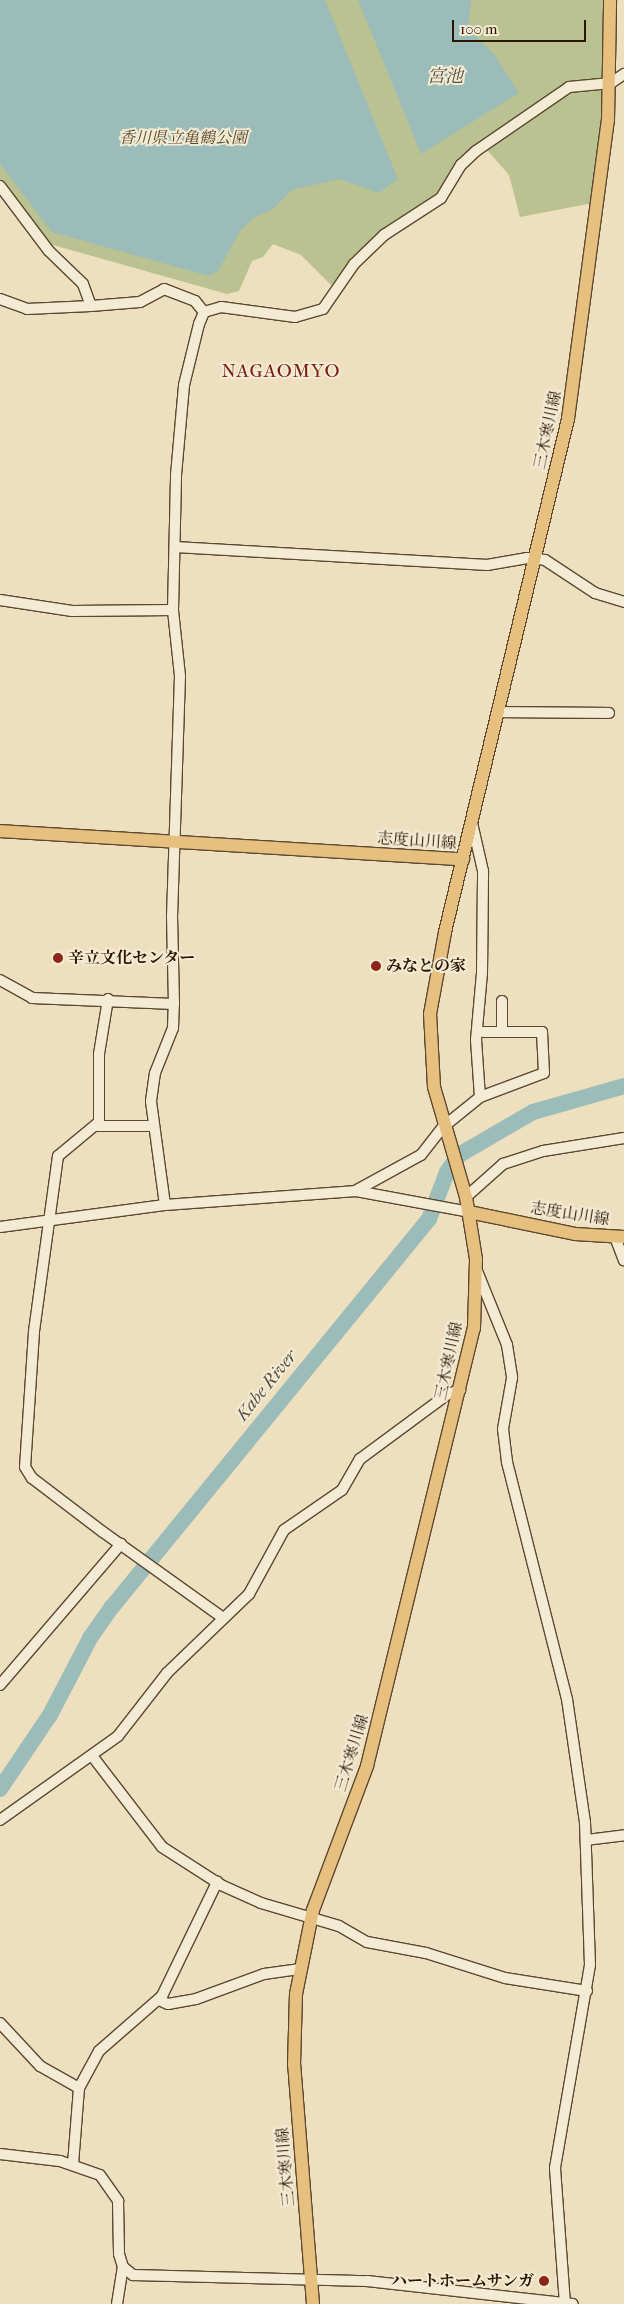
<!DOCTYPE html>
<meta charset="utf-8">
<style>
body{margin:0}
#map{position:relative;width:624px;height:2304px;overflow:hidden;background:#eee0bf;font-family:"IM FELL French Canon","Noto Serif JP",serif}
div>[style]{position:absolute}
.green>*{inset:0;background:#bac291}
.water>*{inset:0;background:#9bbcb8}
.river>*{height:16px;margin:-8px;padding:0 8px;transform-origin:8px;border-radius:8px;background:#9bbcb8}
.roads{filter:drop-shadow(1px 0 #5c4830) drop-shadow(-1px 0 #5c4830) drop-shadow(0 1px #5c4830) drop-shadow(0 -1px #5c4830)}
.minor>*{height:10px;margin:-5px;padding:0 5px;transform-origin:5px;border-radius:5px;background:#f4ebd5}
.major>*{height:12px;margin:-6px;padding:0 6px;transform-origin:6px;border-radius:6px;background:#e7c080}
.dots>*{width:14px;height:14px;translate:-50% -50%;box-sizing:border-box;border:2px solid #f4ebd5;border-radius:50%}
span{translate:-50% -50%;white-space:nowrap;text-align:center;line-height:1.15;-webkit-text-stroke:4px #f4ebd5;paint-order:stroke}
.park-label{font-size:16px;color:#574a2c;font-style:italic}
.street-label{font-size:16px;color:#2c1600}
.poi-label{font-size:16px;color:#2c1600;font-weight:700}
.left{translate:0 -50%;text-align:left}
.right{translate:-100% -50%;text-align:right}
.water-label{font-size:18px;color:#535040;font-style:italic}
.quarter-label{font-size:19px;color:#7a1f14;letter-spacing:1px}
.scale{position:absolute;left:452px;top:20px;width:134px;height:22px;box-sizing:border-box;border:2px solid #2c1600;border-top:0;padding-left:6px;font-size:15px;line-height:18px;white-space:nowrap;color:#2c1600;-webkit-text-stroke:4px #f4ebd5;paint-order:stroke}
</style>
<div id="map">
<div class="green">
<div style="clip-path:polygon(0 0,606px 0,605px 78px,593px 203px,520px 217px,509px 175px,488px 151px,471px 154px,437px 200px,384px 231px,331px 285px,301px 255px,273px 244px,263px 257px,252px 261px,239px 291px,227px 294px,53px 245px,40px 236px,0 186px)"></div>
</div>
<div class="water">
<div style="clip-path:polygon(0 0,325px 0,398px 179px,379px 193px,339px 179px,292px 190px,273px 209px,253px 218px,240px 231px,218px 271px,209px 276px,52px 232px,0 164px)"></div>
<div style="clip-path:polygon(358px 0,471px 0,468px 29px,493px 53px,519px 93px,421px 154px)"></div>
</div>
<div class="river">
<div style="left:0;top:1789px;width:89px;rotate:-56deg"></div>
<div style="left:50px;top:1715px;width:87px;rotate:-62.5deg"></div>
<div style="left:90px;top:1638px;width:38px;rotate:-55deg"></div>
<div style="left:112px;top:1607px;width:501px;rotate:-50.75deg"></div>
<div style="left:429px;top:1219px;width:50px;rotate:-69deg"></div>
<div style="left:447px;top:1172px;width:21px;rotate:-55deg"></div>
<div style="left:459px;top:1155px;width:86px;rotate:-30.2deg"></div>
<div style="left:533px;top:1112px;width:95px;rotate:-15.9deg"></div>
</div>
<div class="roads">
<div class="minor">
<div style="left:0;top:186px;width:81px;rotate:53deg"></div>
<div style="left:49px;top:251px;width:47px;rotate:44.1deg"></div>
<div style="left:83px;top:284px;width:23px;rotate:70deg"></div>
<div style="left:0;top:299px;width:29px;rotate:20deg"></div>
<div style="left:27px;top:309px;width:64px;rotate:-2.7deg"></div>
<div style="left:91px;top:306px;width:49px;rotate:-4.7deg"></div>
<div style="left:140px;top:302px;width:27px;rotate:-28deg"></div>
<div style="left:164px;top:289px;width:33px;rotate:21deg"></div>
<div style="left:195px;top:301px;width:14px;rotate:51deg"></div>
<div style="left:175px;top:547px;width:313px;rotate:3.3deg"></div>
<div style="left:487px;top:565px;width:41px;rotate:-9.9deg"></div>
<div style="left:527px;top:558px;width:18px;rotate:6deg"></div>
<div style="left:545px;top:560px;width:60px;rotate:33.4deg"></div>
<div style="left:595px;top:593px;width:30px;rotate:17deg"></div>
<div style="left:0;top:600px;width:73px;rotate:8.7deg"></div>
<div style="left:72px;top:611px;width:101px;rotate:-0.6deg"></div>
<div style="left:497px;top:712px;width:112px;rotate:0.5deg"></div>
<div style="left:0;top:980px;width:37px;rotate:29deg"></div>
<div style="left:32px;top:998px;width:142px;rotate:2.4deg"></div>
<div style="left:108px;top:999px;width:56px;rotate:99.3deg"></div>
<div style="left:99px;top:1054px;width:68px;rotate:90deg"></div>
<div style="left:99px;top:1122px;width:53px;rotate:140.3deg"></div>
<div style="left:58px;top:1156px;width:178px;rotate:97.8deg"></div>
<div style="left:34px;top:1332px;width:135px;rotate:93.8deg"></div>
<div style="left:25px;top:1467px;width:13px;rotate:58deg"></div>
<div style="left:32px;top:1478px;width:89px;rotate:37.3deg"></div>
<div style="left:103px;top:1532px;width:148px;rotate:35.6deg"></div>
<div style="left:502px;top:1001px;width:31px;rotate:90deg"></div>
<div style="left:480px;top:1097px;width:68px;rotate:-20.6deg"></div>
<div style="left:544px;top:1073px;width:41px;rotate:-92.8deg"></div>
<div style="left:542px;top:1032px;width:59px;rotate:180deg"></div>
<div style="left:96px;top:1126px;width:58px"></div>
<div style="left:357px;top:1190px;width:73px;rotate:-28.7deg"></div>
<div style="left:421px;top:1155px;width:36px;rotate:-52deg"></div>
<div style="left:443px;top:1127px;width:48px;rotate:-39deg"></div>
<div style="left:480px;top:1097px;width:57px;rotate:-94deg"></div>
<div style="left:476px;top:1040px;width:67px;rotate:-84.9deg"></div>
<div style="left:482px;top:973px;width:102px;rotate:-89.4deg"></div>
<div style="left:483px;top:871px;width:49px;rotate:-102.9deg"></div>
<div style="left:466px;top:1197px;width:50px;rotate:-41.7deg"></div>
<div style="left:503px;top:1164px;width:42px;rotate:-18deg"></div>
<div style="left:543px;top:1151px;width:82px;rotate:-9.1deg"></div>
<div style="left:165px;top:1205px;width:105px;rotate:-97.7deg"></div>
<div style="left:151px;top:1101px;width:28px;rotate:-82deg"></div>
<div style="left:155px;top:1073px;width:48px;rotate:-68.2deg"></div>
<div style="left:173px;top:1028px;width:24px;rotate:-88deg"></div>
<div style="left:174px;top:1004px;width:87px;rotate:-91.3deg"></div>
<div style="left:172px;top:917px;width:241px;rotate:-88.1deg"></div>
<div style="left:180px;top:676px;width:66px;rotate:-96.1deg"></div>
<div style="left:173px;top:610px;width:135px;rotate:-88.7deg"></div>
<div style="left:176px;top:475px;width:90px;rotate:-84.9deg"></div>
<div style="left:184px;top:385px;width:63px;rotate:-76.2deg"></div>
<div style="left:199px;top:324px;width:13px;rotate:-67deg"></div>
<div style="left:204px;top:312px;width:18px;rotate:-16deg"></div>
<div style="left:221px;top:307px;width:75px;rotate:7.7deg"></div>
<div style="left:295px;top:317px;width:29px;rotate:-16deg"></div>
<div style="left:323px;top:309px;width:55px;rotate:-55.4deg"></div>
<div style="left:354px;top:264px;width:42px;rotate:-44deg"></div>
<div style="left:384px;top:235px;width:68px;rotate:-33deg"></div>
<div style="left:441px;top:198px;width:39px;rotate:-59deg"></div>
<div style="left:461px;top:165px;width:21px;rotate:-43deg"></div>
<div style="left:476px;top:151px;width:113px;rotate:-34.5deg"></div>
<div style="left:569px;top:87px;width:42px;rotate:-5.4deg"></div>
<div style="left:611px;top:83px;width:16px;rotate:-35deg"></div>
<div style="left:0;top:1227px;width:166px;rotate:-7.6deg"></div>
<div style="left:165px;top:1205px;width:192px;rotate:-4.2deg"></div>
<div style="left:356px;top:1191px;width:115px;rotate:10.5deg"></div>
<div style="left:615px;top:1237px;width:25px;rotate:69deg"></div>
<div style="left:477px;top:1271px;width:80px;rotate:67.9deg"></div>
<div style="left:507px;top:1345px;width:33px;rotate:81deg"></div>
<div style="left:512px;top:1378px;width:52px;rotate:100deg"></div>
<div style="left:503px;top:1429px;width:33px;rotate:83deg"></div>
<div style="left:507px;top:1462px;width:244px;rotate:75.8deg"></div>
<div style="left:567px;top:1699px;width:124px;rotate:81.7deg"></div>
<div style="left:585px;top:1822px;width:143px;rotate:88deg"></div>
<div style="left:590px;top:1965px;width:206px;rotate:99.8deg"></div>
<div style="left:555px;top:2168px;width:136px;rotate:85.8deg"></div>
<div style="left:0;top:1685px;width:186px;rotate:-49.4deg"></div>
<div style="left:93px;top:1757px;width:113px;rotate:52.5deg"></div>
<div style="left:162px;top:1847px;width:70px;rotate:32.8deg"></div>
<div style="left:221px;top:1885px;width:44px;rotate:24.2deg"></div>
<div style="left:261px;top:1903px;width:81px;rotate:16.4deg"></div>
<div style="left:339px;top:1926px;width:32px;rotate:30deg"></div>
<div style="left:367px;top:1942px;width:60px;rotate:10.6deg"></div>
<div style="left:426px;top:1953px;width:83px;rotate:17.6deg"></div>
<div style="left:505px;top:1978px;width:83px;rotate:9deg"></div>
<div style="left:0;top:1820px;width:145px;rotate:-35.4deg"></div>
<div style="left:118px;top:1736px;width:80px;rotate:-52.1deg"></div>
<div style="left:167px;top:1673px;width:114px;rotate:-43.9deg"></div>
<div style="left:249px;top:1594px;width:73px;rotate:-61.3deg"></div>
<div style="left:284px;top:1530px;width:70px;rotate:-34.6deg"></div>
<div style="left:342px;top:1490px;width:36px;rotate:-60deg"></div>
<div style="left:360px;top:1459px;width:109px;rotate:-36.5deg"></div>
<div style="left:448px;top:1394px;width:13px;rotate:-18deg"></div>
<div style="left:586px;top:1840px;width:38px;rotate:-7deg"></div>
<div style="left:159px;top:2000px;width:10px;rotate:24deg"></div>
<div style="left:168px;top:2004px;width:28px;rotate:-10deg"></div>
<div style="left:196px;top:1999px;width:72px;rotate:-20.2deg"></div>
<div style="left:264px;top:1974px;width:35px;rotate:-8deg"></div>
<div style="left:0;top:2023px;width:59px;rotate:47.1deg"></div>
<div style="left:40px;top:2066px;width:45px;rotate:29.4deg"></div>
<div style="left:79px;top:2088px;width:76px;rotate:94.5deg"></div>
<div style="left:79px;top:2088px;width:42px;rotate:-61.6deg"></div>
<div style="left:99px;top:2051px;width:84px;rotate:-41.1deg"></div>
<div style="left:162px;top:1996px;width:127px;rotate:-64.2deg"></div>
<div style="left:0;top:2154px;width:60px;rotate:6.7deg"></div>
<div style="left:60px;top:2161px;width:42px;rotate:19.3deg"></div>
<div style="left:100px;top:2175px;width:32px;rotate:55deg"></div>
<div style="left:118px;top:2201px;width:53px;rotate:88.9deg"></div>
<div style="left:119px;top:2254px;width:14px;rotate:73deg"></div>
<div style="left:123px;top:2267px;width:13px;rotate:39deg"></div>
<div style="left:133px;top:2275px;width:234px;rotate:1.5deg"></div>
<div style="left:367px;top:2281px;width:207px;rotate:6.4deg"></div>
<div style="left:117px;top:2304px;width:37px;rotate:-81deg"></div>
</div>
<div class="major">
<div style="left:0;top:831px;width:464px;rotate:3.5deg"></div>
<div style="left:469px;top:1212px;width:108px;rotate:11.7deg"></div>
<div style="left:575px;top:1234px;width:49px;rotate:3.5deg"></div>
<div style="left:313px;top:2304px;width:240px;rotate:-94.5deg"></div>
<div style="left:294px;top:2065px;width:71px;rotate:-88.4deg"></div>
<div style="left:296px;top:1994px;width:86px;rotate:-78.6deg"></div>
<div style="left:313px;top:1910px;width:154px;rotate:-69.4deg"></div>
<div style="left:367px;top:1766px;width:451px;rotate:-76.3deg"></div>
<div style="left:474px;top:1328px;width:69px;rotate:-88.3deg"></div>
<div style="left:476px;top:1259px;width:63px;rotate:-99.2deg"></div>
<div style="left:466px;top:1197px;width:115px;rotate:-106.2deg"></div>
<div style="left:434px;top:1087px;width:73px;rotate:-93.1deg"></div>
<div style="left:430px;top:1014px;width:83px;rotate:-79.6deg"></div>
<div style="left:445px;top:932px;width:528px;rotate:-76.52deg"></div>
<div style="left:568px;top:419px;width:302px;rotate:-82.4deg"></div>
<div style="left:608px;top:120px;width:120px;rotate:-89deg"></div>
</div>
</div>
<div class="dots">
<div style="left:58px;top:958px;background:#8f2418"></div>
<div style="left:376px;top:966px;background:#8f2418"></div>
<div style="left:544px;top:2281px;background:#8f2418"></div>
</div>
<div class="park-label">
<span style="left:183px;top:138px">香川県立亀鶴公園</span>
</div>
<div class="street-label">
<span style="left:548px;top:430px;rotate:-78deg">三木寒川線</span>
<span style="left:417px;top:841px;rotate:4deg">志度山川線</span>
<span style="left:570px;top:1214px;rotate:9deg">志度山川線</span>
<span style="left:449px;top:1361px;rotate:-78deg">三木寒川線</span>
<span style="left:352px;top:1753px;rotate:-73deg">三木寒川線</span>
<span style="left:286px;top:2167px;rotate:-95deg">三木寒川線</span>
</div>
<div class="poi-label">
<span class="left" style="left:68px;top:958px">辛立文化センター</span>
<span class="left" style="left:386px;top:966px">みなとの家</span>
<span class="right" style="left:534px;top:2281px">ハートホームサンガ</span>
</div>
<div class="water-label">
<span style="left:445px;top:77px">宮池</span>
<span style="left:267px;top:1386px;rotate:-51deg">Kabe River</span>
</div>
<div class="quarter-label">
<span style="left:281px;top:372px">NAGAOMYO</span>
</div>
<div class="scale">100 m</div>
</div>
